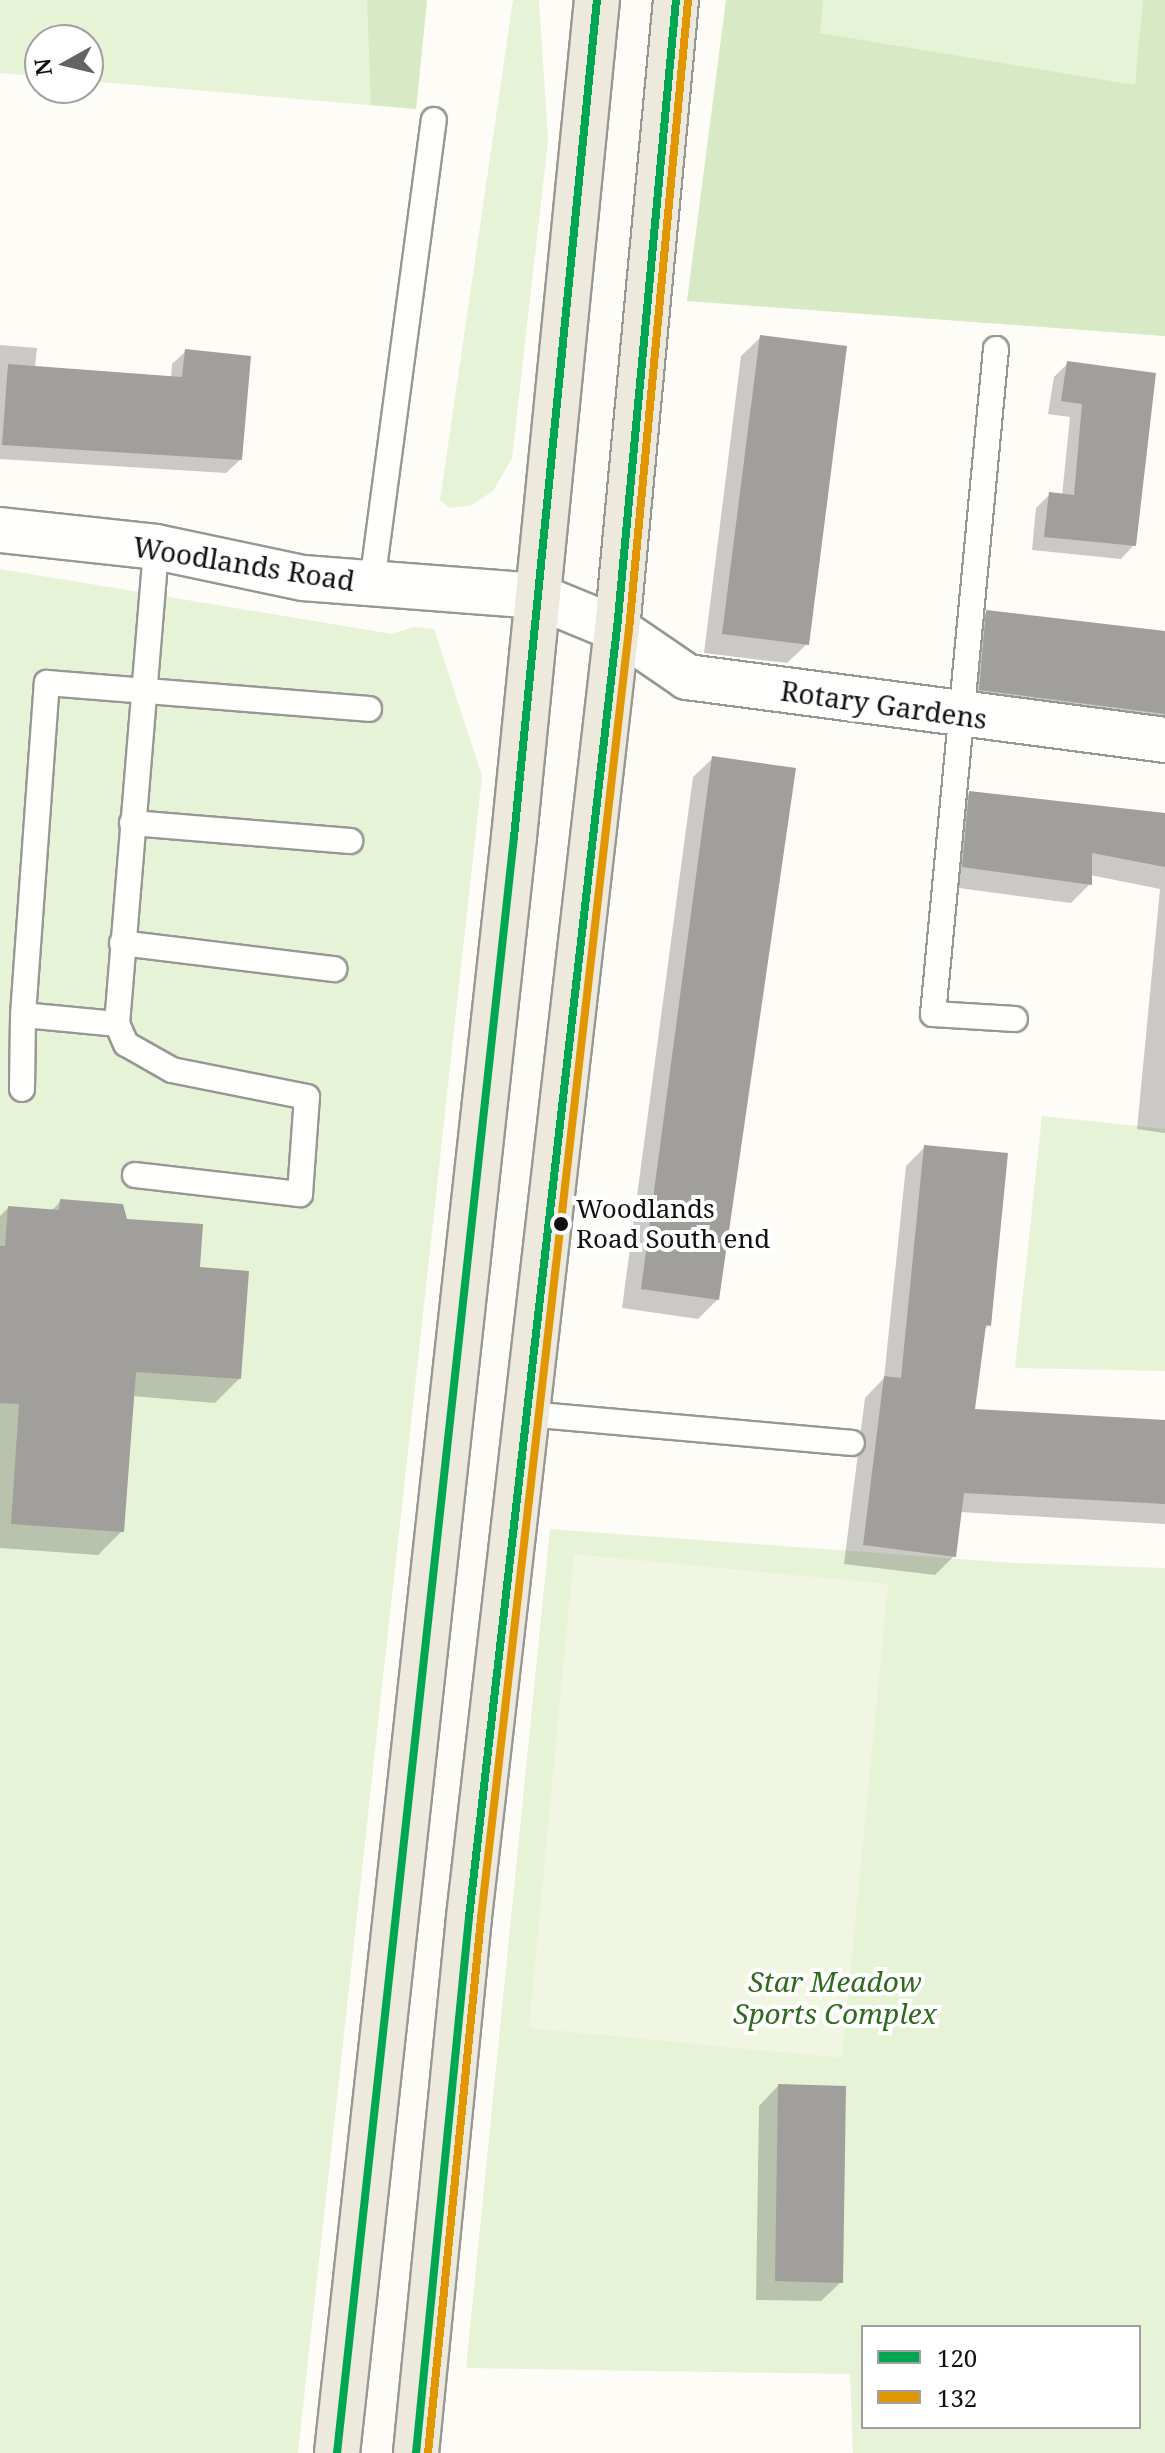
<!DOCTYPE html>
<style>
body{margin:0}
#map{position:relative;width:1165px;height:2453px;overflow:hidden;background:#fdfcf7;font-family:"Noto Serif",serif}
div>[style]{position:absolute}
.green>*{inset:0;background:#e7f3d7}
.forest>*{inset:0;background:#d8eac5}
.pitch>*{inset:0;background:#f0f6e1}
.shadow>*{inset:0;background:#0003}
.building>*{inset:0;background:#a19f9c}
.roads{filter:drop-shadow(2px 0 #979795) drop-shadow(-2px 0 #979795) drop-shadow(0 2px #979795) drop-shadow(0 -2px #979795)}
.service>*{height:24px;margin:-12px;padding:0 12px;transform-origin:12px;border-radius:12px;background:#fffffe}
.minor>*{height:44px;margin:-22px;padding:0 22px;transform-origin:22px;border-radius:22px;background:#fffffe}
.tertiary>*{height:44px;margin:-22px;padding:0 22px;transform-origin:22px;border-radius:22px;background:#fffffe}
.primary>*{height:44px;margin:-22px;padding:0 22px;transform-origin:22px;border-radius:22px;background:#ede9dc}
.bus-1>*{height:8px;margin:-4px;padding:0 4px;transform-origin:4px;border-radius:4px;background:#00a651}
.bus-2>*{height:8px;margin:-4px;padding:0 4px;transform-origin:4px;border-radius:4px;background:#e09702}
.dots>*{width:22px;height:22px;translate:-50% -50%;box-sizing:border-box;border:4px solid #fff;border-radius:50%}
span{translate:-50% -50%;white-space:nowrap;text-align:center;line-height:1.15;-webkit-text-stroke:8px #fff;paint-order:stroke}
.bus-label{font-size:26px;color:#111}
.left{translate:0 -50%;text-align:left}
.street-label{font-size:28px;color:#111}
.park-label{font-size:28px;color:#2f6b1f;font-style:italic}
.legend{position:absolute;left:861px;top:2325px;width:280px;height:104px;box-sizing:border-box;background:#fff;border:2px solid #a0a0a0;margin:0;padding:10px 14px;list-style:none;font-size:24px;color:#111}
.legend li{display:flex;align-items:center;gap:16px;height:40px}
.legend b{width:40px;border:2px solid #a0a0a0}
.north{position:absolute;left:24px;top:24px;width:80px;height:80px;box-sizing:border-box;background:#fff;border:2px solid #a0a0a0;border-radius:50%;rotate:262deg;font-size:22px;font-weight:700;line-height:32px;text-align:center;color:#111}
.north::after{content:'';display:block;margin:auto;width:28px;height:36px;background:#646362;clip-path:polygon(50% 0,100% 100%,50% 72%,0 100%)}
</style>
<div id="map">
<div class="green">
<div style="clip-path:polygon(0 0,427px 0,416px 109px,88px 81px,88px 40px,40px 40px,40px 76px,0 73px)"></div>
<div style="clip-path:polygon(513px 0,539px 0,548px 141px,512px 458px,493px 491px,472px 505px,450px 508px,440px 500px)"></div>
<div style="clip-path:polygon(823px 0,1165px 0,1165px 336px,765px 306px)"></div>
<div style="clip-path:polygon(0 569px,392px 634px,413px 627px,434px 629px,482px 776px,298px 2453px,0 2453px)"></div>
<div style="clip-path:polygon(1042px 1116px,1165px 1129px,1165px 1371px,1015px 1368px)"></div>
<div style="clip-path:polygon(evenodd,550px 1529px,1014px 1563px,1165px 1568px,1165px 2453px,853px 2453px,850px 2374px,466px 2368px,550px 1529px,863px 2327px,1139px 2327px,1139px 2427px,863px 2427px,863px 2327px)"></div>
</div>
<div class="forest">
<div style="clip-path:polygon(367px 0,427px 0,416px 109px,371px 105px)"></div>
<div style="clip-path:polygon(726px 0,823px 0,820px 33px,1135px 85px,1143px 0,1165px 0,1165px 336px,687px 301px)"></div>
</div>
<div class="pitch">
<div style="clip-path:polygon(574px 1554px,888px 1584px,842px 2058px,529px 2028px)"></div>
</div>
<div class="shadow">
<div style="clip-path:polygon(761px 337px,807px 644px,787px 663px,704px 653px,741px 356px)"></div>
<div style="clip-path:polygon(0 345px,37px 348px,35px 368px,171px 379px,172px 364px,186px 351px,240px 460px,226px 473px,0 459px)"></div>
<div style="clip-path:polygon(1068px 363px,1134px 545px,1121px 559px,1032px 550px,1036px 508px,1050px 494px,1062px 496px,1070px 417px,1048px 414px,1054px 377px)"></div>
<div style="clip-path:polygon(987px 612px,1165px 633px,1165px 729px,966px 703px,974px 625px)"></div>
<div style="clip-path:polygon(713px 758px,717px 1300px,698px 1319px,622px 1308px,693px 777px)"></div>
<div style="clip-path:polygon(970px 793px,1165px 815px,1165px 1133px,1137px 1129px,1160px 889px,1090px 875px,1090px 884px,1071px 903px,944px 886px,950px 813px)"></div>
<div style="clip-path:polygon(925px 1147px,989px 1325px,983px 1330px,973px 1411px,1165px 1422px,1165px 1524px,960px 1512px,954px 1556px,935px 1575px,844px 1564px,865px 1398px,884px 1378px,906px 1166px)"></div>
<div style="clip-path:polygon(61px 1201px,126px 1221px,198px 1269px,239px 1379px,215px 1403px,132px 1396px,122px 1531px,98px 1555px,0 1548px,0 1216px,8px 1208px,51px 1211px)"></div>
<div style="clip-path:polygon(778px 2086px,841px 2282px,821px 2301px,756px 2300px,759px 2106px)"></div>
</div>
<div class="building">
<div style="clip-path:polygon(760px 335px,847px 346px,809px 645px,722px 634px)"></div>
<div style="clip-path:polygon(185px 349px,251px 356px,242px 460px,2px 445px,8px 364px,182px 377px)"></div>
<div style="clip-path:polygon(1067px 361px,1156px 373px,1136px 546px,1044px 537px,1049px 492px,1074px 495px,1082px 404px,1061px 401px)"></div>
<div style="clip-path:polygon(986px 610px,1165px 631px,1165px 714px,979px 690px)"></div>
<div style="clip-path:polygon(712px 756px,796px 768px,719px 1300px,641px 1289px)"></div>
<div style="clip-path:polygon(969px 791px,1165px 813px,1165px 867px,1092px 853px,1092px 885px,962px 867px)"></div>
<div style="clip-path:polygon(924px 1145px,1008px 1153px,991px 1326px,986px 1325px,975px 1409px,1165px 1420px,1165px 1504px,964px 1493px,956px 1557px,863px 1545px,884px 1376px,901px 1378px)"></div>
<div style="clip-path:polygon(60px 1199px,123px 1204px,127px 1219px,203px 1224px,200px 1267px,249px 1271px,241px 1379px,136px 1372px,124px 1532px,11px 1524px,19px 1404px,0 1403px,0 1246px,5px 1246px,8px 1206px,59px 1210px)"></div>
<div style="clip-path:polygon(778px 2084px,846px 2086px,843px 2283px,775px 2281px)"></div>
</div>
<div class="roads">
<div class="service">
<div style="left:996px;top:349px;width:668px;rotate:95.41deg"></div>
<div style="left:933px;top:1014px;width:82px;rotate:3.5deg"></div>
<div style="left:372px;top:583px;width:467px;rotate:-82.4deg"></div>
<div style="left:132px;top:823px;width:219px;rotate:4.7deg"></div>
<div style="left:122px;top:943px;width:214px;rotate:7deg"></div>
<div style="left:117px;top:1024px;width:94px;rotate:-174.5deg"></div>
<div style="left:23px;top:1015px;width:333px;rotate:-85.9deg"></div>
<div style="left:47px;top:683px;width:323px;rotate:4.6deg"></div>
<div style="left:22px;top:1089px;width:74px;rotate:-89.2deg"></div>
<div style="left:135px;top:1175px;width:166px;rotate:6.6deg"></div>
<div style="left:300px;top:1194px;width:97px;rotate:-85.9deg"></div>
<div style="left:307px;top:1097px;width:138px;rotate:-168.7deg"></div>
<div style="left:172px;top:1070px;width:53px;rotate:-150.5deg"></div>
<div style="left:126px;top:1044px;width:22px;rotate:-114deg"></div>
<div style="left:117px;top:1024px;width:479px;rotate:-85.3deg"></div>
<div style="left:528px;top:1414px;width:325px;rotate:5.1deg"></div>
</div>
<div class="minor">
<div style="left:617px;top:629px;width:85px;rotate:34.4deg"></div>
<div style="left:687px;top:677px;width:482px;rotate:7.5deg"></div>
</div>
<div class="tertiary">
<div style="left:0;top:530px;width:157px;rotate:6.2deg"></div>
<div style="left:156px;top:547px;width:150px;rotate:11.9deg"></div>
<div style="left:303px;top:578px;width:235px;rotate:4.4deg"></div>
<div style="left:537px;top:596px;width:87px;rotate:22.4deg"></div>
</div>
<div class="primary">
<div style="left:337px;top:2453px;width:1626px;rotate:-83.75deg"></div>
<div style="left:514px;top:837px;width:841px;rotate:-84.34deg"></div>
<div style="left:416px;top:2453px;width:539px;rotate:-84.35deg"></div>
<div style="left:469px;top:1917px;width:1296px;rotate:-83.45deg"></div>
<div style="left:617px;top:629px;width:632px;rotate:-84.64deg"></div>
</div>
</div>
<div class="bus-1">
<div style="left:337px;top:2453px;width:1626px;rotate:-83.75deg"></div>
<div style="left:514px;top:837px;width:841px;rotate:-84.34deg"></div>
<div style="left:416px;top:2453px;width:539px;rotate:-84.35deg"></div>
<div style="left:469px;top:1917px;width:1296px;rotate:-83.45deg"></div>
<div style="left:617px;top:629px;width:632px;rotate:-84.64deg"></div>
</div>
<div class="bus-2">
<div style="left:428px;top:2453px;width:538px;rotate:-84.34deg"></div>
<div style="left:481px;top:1918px;width:1296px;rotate:-83.45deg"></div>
<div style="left:629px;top:630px;width:632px;rotate:-84.64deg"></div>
</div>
<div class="dots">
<div style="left:561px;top:1224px;background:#111"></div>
</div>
<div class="bus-label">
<span class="left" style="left:576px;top:1224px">Woodlands<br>Road South end</span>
</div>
<div class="street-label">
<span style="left:244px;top:563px;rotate:9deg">Woodlands Road</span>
<span style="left:884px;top:704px;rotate:8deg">Rotary Gardens</span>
</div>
<div class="park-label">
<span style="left:835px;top:1997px">Star Meadow<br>Sports Complex</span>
</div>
<ul class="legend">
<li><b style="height:10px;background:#00a651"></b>120</li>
<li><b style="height:10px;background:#e09702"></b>132</li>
</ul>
<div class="north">N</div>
</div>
